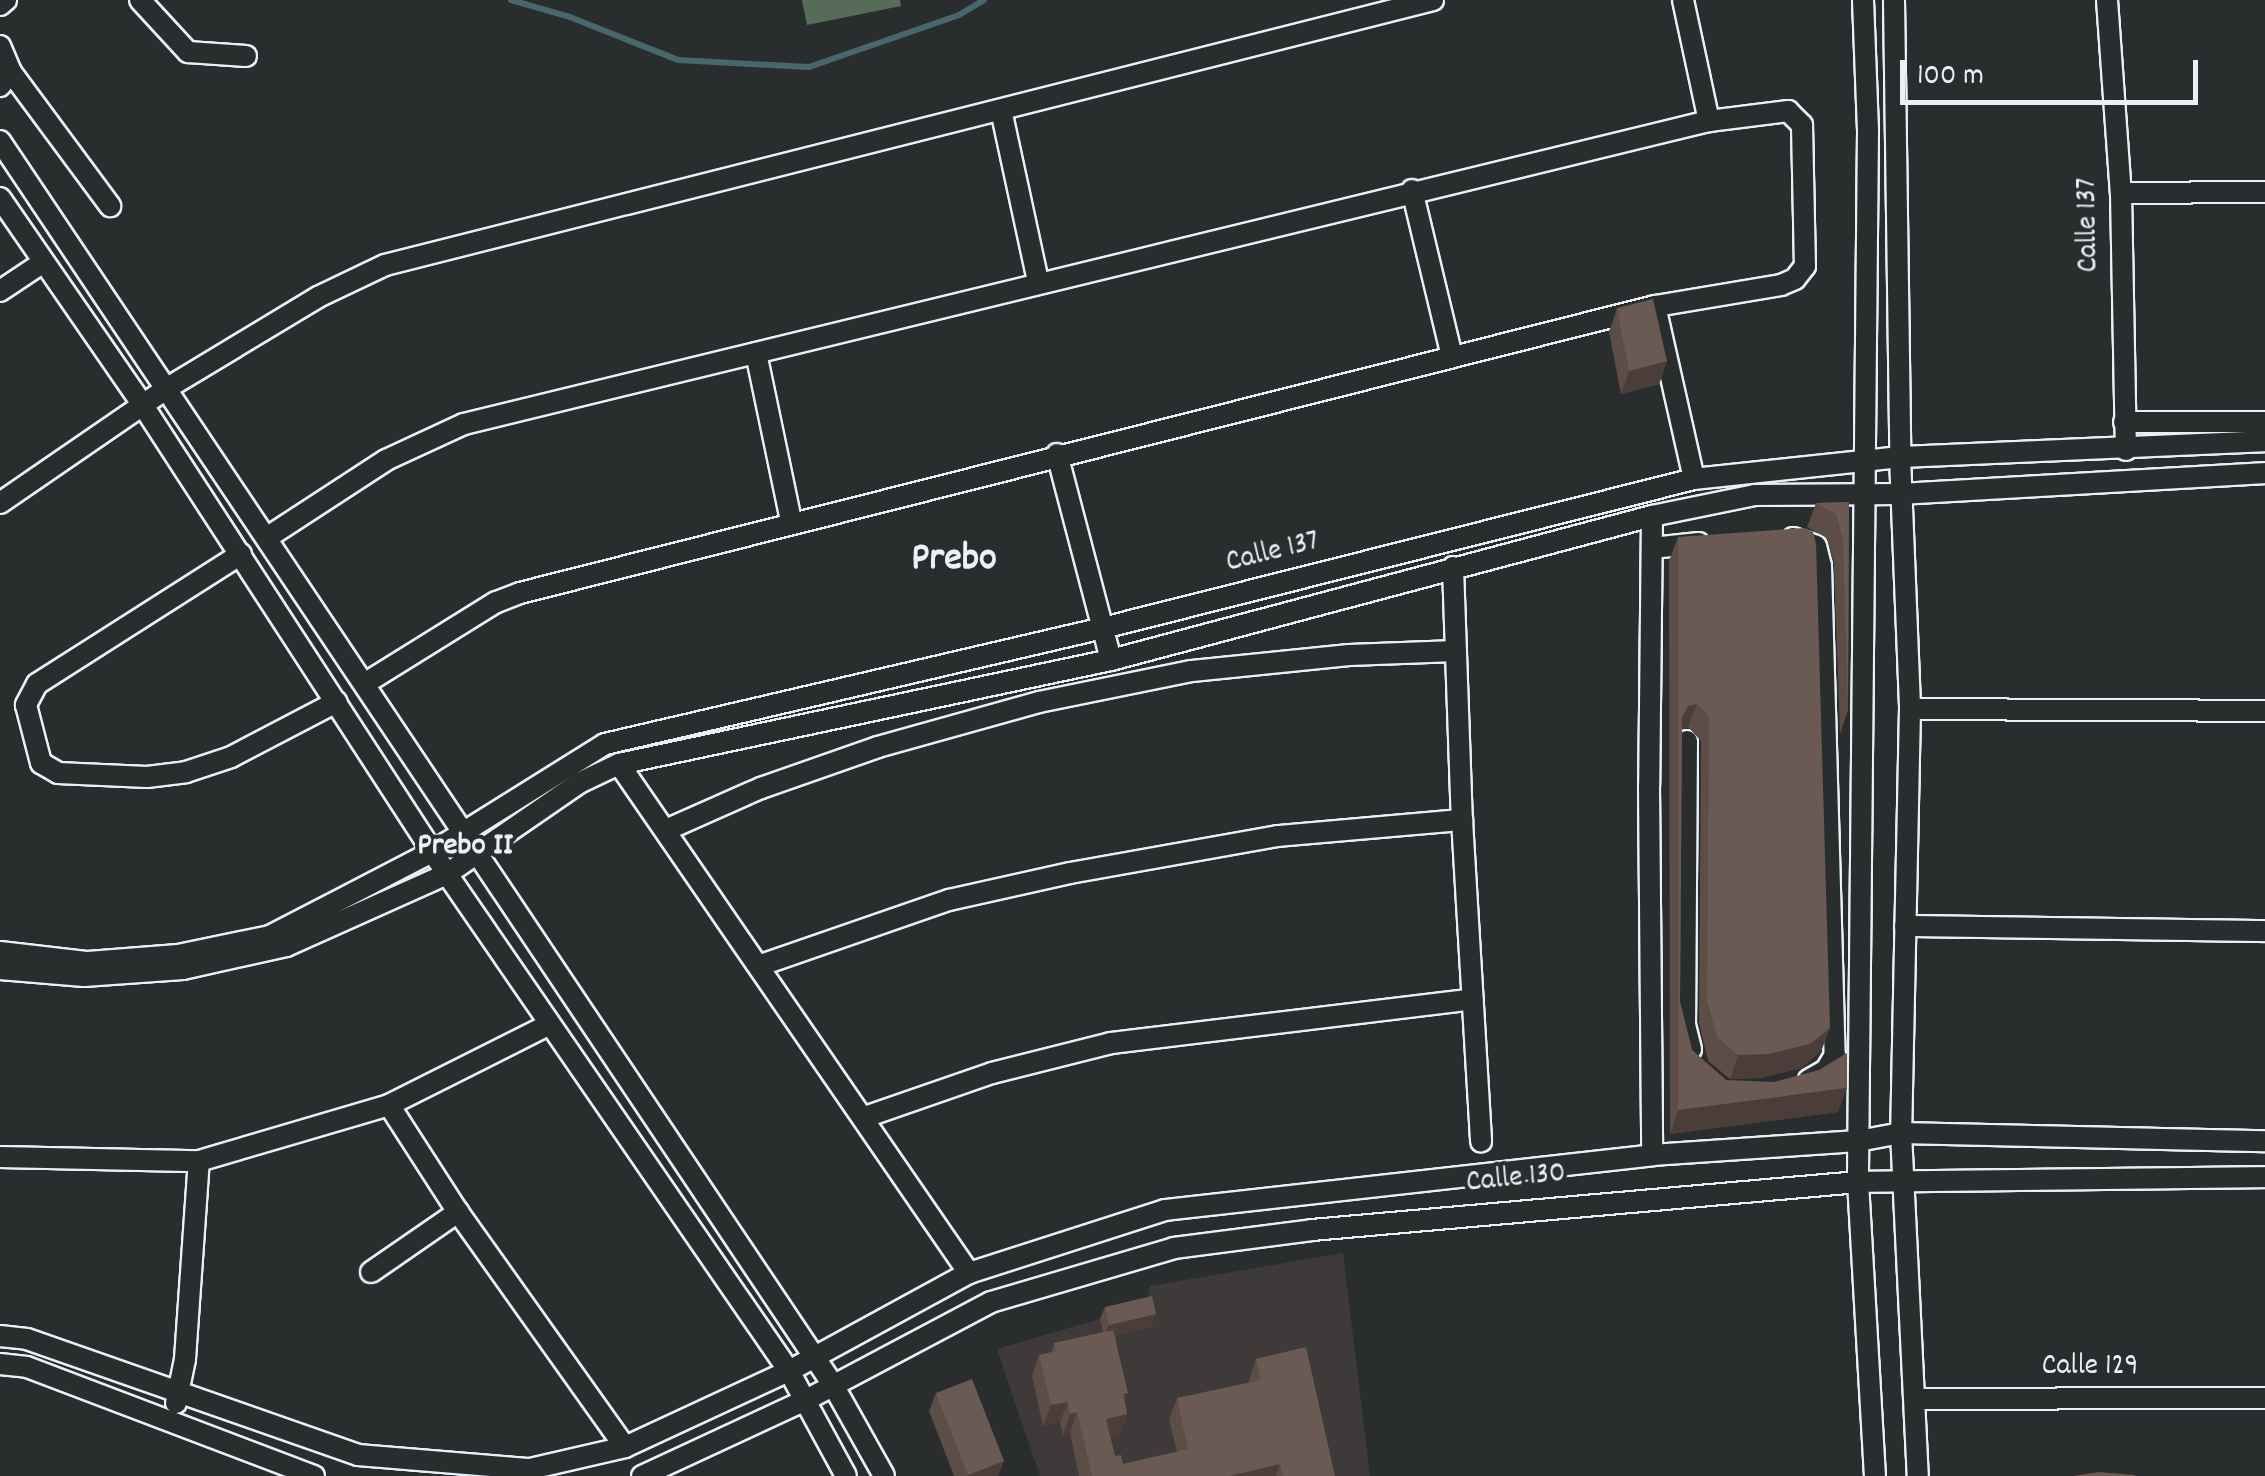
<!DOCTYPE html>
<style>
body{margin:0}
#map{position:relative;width:2265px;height:1476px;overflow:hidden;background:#2a2d2e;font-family:Dekko,sans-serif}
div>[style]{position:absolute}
.built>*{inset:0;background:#3e3a39}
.green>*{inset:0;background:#566c58}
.stream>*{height:6px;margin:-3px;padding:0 3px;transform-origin:3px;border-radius:3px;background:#49666c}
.roads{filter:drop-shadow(2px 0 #e8f1f8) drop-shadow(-2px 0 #e8f1f8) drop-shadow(0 2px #e8f1f8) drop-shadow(0 -2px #e8f1f8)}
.minor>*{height:20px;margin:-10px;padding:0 10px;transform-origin:10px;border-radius:10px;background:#2a2d2e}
.wall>*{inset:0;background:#5c4d47}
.shaded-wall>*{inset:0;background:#4b3e3a}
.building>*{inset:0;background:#6b5953}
span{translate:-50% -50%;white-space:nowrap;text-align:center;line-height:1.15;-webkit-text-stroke:8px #2a2d2e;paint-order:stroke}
.street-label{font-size:30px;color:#e8f1f8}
.neighbourhood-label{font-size:32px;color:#e8f1f8;font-weight:700}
.district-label{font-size:40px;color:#e8f1f8;font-weight:700}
.scale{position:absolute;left:1900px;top:60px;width:298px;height:45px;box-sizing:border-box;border:5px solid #e8f1f8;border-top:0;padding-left:12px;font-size:30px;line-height:35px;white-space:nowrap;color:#e8f1f8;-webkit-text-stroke:8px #2a2d2e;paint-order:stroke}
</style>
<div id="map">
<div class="built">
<div style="clip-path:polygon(1343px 1253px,1370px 1476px,1040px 1476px,997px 1349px,1147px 1305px,1150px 1286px)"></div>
</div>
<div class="green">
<div style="clip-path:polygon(802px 0,900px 0,901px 6px,807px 25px)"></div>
</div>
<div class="stream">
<div style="left:511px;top:0;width:61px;rotate:16.1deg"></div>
<div style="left:570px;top:17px;width:116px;rotate:21.7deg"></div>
<div style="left:678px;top:60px;width:131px;rotate:3.1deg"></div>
<div style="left:809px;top:67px;width:159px;rotate:-19.1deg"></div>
<div style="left:959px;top:15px;width:29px;rotate:-31deg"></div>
</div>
<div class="roads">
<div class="minor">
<div style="left:140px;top:0;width:71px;rotate:47.3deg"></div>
<div style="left:188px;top:52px;width:58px;rotate:3.9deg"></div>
<div style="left:1683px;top:0;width:124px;rotate:77.9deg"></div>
<div style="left:1863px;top:0;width:132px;rotate:87.8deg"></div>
<div style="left:1868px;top:132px;width:1050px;rotate:90.55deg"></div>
<div style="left:1858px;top:1182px;width:294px;rotate:86.7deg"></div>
<div style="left:1894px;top:0;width:457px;rotate:89.2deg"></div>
<div style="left:1900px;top:457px;width:252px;rotate:87.7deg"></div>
<div style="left:1910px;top:709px;width:424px;rotate:91.2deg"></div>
<div style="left:1901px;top:1133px;width:343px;rotate:87.2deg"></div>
<div style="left:2107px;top:0;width:194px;rotate:85.9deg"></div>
<div style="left:2121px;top:193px;width:257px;rotate:88.9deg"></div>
<div style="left:0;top:5px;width:8px;rotate:-40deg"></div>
<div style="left:0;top:46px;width:28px;rotate:67deg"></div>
<div style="left:11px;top:72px;width:18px;rotate:128deg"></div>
<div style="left:11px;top:72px;width:167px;rotate:53.5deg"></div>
<div style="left:1001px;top:110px;width:175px;rotate:77.8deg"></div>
<div style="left:0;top:141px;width:1497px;rotate:56.19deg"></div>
<div style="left:833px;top:1385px;width:104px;rotate:60.7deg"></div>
<div style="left:1412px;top:190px;width:172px;rotate:76.5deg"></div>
<div style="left:2121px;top:193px;width:144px;rotate:-0.4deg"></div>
<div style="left:0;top:198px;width:250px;rotate:55.4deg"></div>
<div style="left:142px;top:404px;width:560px;rotate:57.02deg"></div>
<div style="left:447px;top:874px;width:603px;rotate:55.47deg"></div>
<div style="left:789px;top:1371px;width:119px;rotate:61.5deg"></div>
<div style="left:0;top:291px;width:50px;rotate:-33.7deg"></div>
<div style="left:1655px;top:306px;width:177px;rotate:77.3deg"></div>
<div style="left:756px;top:353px;width:172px;rotate:78.2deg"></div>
<div style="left:2124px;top:422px;width:141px"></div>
<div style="left:1057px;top:454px;width:213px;rotate:75.3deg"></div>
<div style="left:0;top:503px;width:205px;rotate:-34.5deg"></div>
<div style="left:169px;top:387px;width:174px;rotate:-31.1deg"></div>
<div style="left:318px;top:297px;width:74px;rotate:-25.5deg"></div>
<div style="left:385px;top:265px;width:1081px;rotate:-14.19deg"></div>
<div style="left:1652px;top:516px;width:270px;rotate:90.6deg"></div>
<div style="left:1649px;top:786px;width:369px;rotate:89.5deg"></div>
<div style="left:268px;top:537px;width:141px;rotate:-33.1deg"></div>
<div style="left:386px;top:460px;width:86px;rotate:-24.8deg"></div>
<div style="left:464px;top:424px;width:1281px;rotate:-13.68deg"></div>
<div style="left:1709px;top:121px;width:80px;rotate:-7.2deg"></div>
<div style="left:1788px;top:111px;width:20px;rotate:45deg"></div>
<div style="left:1802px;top:125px;width:141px;rotate:88.8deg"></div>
<div style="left:1805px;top:266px;width:16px;rotate:128deg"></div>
<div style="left:1795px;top:279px;width:15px;rotate:157deg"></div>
<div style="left:1781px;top:285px;width:128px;rotate:170.5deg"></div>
<div style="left:1655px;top:306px;width:1171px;rotate:165.81deg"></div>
<div style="left:520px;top:593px;width:26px;rotate:159deg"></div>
<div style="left:496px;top:602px;width:153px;rotate:148.1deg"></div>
<div style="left:1793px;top:538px;width:24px;rotate:19deg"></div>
<div style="left:1816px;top:546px;width:21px;rotate:76deg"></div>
<div style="left:1821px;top:566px;width:489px;rotate:88.4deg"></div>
<div style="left:1835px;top:1055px;width:17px;rotate:121deg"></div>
<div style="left:1826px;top:1070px;width:20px;rotate:150deg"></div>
<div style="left:1652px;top:548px;width:47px;rotate:-6.1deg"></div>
<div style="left:241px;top:554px;width:242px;rotate:147.5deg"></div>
<div style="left:37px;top:684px;width:24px;rotate:118deg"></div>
<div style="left:26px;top:705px;width:60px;rotate:75.5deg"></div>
<div style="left:41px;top:763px;width:20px;rotate:30deg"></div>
<div style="left:58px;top:773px;width:89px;rotate:2.6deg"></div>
<div style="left:147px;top:777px;width:39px;rotate:-7deg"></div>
<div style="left:186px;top:772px;width:47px;rotate:-18.4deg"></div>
<div style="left:231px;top:757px;width:119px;rotate:-27.6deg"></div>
<div style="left:1453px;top:567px;width:253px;rotate:88deg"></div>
<div style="left:1462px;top:820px;width:322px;rotate:86.6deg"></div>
<div style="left:1910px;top:709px;width:355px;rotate:0.3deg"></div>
<div style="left:1687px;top:741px;width:284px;rotate:90.4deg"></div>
<div style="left:1685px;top:1025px;width:25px;rotate:76deg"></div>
<div style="left:619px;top:764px;width:618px;rotate:55.49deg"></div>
<div style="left:666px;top:830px;width:104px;rotate:-23.9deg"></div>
<div style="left:761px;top:788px;width:124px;rotate:-19.3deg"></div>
<div style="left:878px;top:747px;width:167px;rotate:-15.6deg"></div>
<div style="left:1039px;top:702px;width:156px;rotate:-11.5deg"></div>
<div style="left:1192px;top:671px;width:158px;rotate:-5.8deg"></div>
<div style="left:1349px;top:655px;width:107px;rotate:-2.1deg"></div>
<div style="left:1905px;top:926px;width:360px;rotate:0.8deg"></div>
<div style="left:0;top:952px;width:89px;rotate:6.5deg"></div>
<div style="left:88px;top:962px;width:90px;rotate:-4.4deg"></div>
<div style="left:178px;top:955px;width:94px;rotate:-11.7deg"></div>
<div style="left:270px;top:936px;width:182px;rotate:-27.4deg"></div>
<div style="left:432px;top:852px;width:204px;rotate:-32deg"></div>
<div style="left:605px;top:744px;width:511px;rotate:-13.11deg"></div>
<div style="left:1103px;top:628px;width:609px;rotate:-14.15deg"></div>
<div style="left:1694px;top:479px;width:207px;rotate:-6.1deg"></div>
<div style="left:1900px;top:457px;width:365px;rotate:-2.5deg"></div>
<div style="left:761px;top:965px;width:199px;rotate:-19.1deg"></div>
<div style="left:949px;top:900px;width:124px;rotate:-12.6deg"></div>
<div style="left:1070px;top:873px;width:211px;rotate:-10.1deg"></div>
<div style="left:1278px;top:836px;width:185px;rotate:-5deg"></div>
<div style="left:0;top:969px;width:84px;rotate:4.8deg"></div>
<div style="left:84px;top:976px;width:99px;rotate:-4deg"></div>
<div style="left:183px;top:969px;width:106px;rotate:-12.6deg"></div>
<div style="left:286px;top:946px;width:176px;rotate:-24.1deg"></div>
<div style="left:447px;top:874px;width:160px;rotate:-34.6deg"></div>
<div style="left:579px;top:783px;width:44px;rotate:-25.4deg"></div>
<div style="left:619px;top:764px;width:503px;rotate:-11.94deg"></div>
<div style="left:1111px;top:660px;width:560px;rotate:-14.91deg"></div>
<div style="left:1652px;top:516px;width:105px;rotate:-11.5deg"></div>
<div style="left:1755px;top:495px;width:146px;rotate:-0.4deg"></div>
<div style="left:1901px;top:494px;width:365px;rotate:-3.3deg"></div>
<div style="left:389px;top:1105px;width:127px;rotate:57.2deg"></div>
<div style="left:458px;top:1212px;width:288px;rotate:54.6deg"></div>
<div style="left:865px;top:1117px;width:134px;rotate:-19.1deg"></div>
<div style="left:992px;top:1073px;width:123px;rotate:-14.1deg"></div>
<div style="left:1111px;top:1043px;width:364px;rotate:-6.9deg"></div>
<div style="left:0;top:1157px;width:199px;rotate:1.2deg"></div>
<div style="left:199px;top:1161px;width:198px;rotate:-16.4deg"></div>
<div style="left:389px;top:1105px;width:180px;rotate:-26.7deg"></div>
<div style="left:371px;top:1272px;width:106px;rotate:-34.6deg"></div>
<div style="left:0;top:1336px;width:27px;rotate:6deg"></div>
<div style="left:27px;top:1339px;width:351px;rotate:19.3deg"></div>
<div style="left:358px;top:1455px;width:173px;rotate:4.7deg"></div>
<div style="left:530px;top:1469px;width:98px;rotate:-13deg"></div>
<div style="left:625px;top:1447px;width:181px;rotate:-24.9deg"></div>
<div style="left:789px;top:1371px;width:205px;rotate:-28.6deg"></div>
<div style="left:969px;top:1273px;width:206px;rotate:-17.8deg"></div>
<div style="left:1165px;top:1210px;width:490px;rotate:-6.4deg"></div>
<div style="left:1652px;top:1155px;width:206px;rotate:-3.9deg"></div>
<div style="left:1858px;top:1141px;width:44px;rotate:-10.5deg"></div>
<div style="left:1901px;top:1133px;width:364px;rotate:1.3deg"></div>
<div style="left:0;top:1364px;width:27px;rotate:6deg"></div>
<div style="left:27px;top:1367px;width:307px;rotate:20.8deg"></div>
<div style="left:1915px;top:1399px;width:350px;rotate:-0.2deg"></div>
<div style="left:176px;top:1403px;width:45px;rotate:-78.4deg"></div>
<div style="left:185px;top:1359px;width:198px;rotate:-86deg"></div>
<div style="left:642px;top:1476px;width:181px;rotate:-24.9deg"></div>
<div style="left:806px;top:1400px;width:209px;rotate:-27.9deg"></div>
<div style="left:991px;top:1302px;width:191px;rotate:-16.4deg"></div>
<div style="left:1174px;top:1248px;width:139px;rotate:-7.4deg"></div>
<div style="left:1312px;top:1230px;width:548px;rotate:-5.02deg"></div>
<div style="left:1858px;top:1182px;width:407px;rotate:-0.7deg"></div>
</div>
</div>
<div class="wall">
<div style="clip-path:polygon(1617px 308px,1667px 361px,1659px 384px,1621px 394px,1609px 332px)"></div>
<div style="clip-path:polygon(1849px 502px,1848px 710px,1840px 734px,1834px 563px,1827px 538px,1807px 527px,1816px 503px)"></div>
<div style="clip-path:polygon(1678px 537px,1830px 1028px,1821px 1051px,1802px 1068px,1760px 1078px,1730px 1079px,1708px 1061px,1699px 1023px,1701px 741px,1688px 727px,1682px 729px,1680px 1002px,1692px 1050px,1726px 1080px,1838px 1112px,1670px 1134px,1669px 561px)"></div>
<div style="clip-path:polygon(1105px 1307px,1152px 1326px,1115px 1335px,1127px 1414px,1119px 1435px,1110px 1437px,1115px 1456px,1123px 1464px,1177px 1452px,1169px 1419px,1177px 1398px,1249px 1383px,1249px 1380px,1256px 1359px,1335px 1476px,1079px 1476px,1070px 1433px,1063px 1435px,1060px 1422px,1043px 1426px,1032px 1376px,1039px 1355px,1051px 1353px,1054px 1343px,1103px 1332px,1100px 1319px)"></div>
<div style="clip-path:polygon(936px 1393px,1004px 1461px,998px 1476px,954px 1476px,929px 1411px)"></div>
</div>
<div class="shaded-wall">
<div style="clip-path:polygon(1667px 361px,1659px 384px,1621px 394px,1629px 371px)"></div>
<div style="clip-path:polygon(1697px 704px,1688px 727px,1679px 730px,1682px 717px,1688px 706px)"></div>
<div style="clip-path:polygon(1830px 1028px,1821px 1051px,1802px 1068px,1760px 1078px,1730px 1079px,1738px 1055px)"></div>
<div style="clip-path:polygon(1847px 1088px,1838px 1112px,1670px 1134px,1678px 1110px)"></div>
<div style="clip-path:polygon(1156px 1314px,1152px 1326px,1104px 1337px,1109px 1325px)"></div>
<div style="clip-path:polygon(1068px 1402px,1060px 1422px,1043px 1426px,1051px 1405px)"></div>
<div style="clip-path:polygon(1077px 1412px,1070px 1433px,1063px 1435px,1070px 1414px)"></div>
<div style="clip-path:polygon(1127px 1414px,1119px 1435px,1098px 1440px,1106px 1419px)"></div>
<div style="clip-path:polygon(1004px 1461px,998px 1476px,967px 1476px,968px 1475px)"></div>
<div style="clip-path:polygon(1280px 1464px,1276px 1476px,1229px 1476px)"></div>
</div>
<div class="building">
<div style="clip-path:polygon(1653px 299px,1667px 361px,1629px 371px,1617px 308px)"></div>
<div style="clip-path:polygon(1849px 502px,1848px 710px,1843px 539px,1836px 514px,1816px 503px)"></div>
<div style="clip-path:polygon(1804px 528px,1813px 532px,1816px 544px,1830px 1028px,1810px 1044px,1769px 1054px,1738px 1055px,1717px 1037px,1707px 1000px,1709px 717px,1697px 704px,1688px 706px,1682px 717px,1680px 1002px,1692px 1050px,1726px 1080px,1774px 1082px,1819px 1070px,1847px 1053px,1847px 1088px,1678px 1110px,1678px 537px)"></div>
<div style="clip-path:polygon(1152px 1296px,1156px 1314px,1109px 1325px,1105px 1307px)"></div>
<div style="clip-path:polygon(1113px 1330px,1128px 1393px,1123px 1394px,1127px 1414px,1106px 1419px,1115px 1456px,1121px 1455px,1123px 1464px,1188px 1449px,1177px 1398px,1261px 1380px,1256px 1359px,1306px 1347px,1335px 1476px,1283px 1476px,1280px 1464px,1229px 1476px,1092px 1476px,1077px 1412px,1070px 1414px,1068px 1402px,1051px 1405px,1039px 1355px,1056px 1351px,1054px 1343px)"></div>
<div style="clip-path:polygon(972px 1379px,1004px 1461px,968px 1475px,936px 1393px)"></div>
<div style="clip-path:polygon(2099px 1472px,2134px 1475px,2136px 1476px,2073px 1476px)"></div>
</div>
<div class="street-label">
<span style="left:2090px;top:225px;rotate:-91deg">Calle 137</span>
<span style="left:1273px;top:554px;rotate:-14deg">Calle 137</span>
<span style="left:1516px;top:1180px;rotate:-6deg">Calle 130</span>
<span style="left:2090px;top:1368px">Calle 129</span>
</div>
<div class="neighbourhood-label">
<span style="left:465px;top:847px">Prebo II</span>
</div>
<div class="district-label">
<span style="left:954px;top:561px">Prebo</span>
</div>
<div class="scale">100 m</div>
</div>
